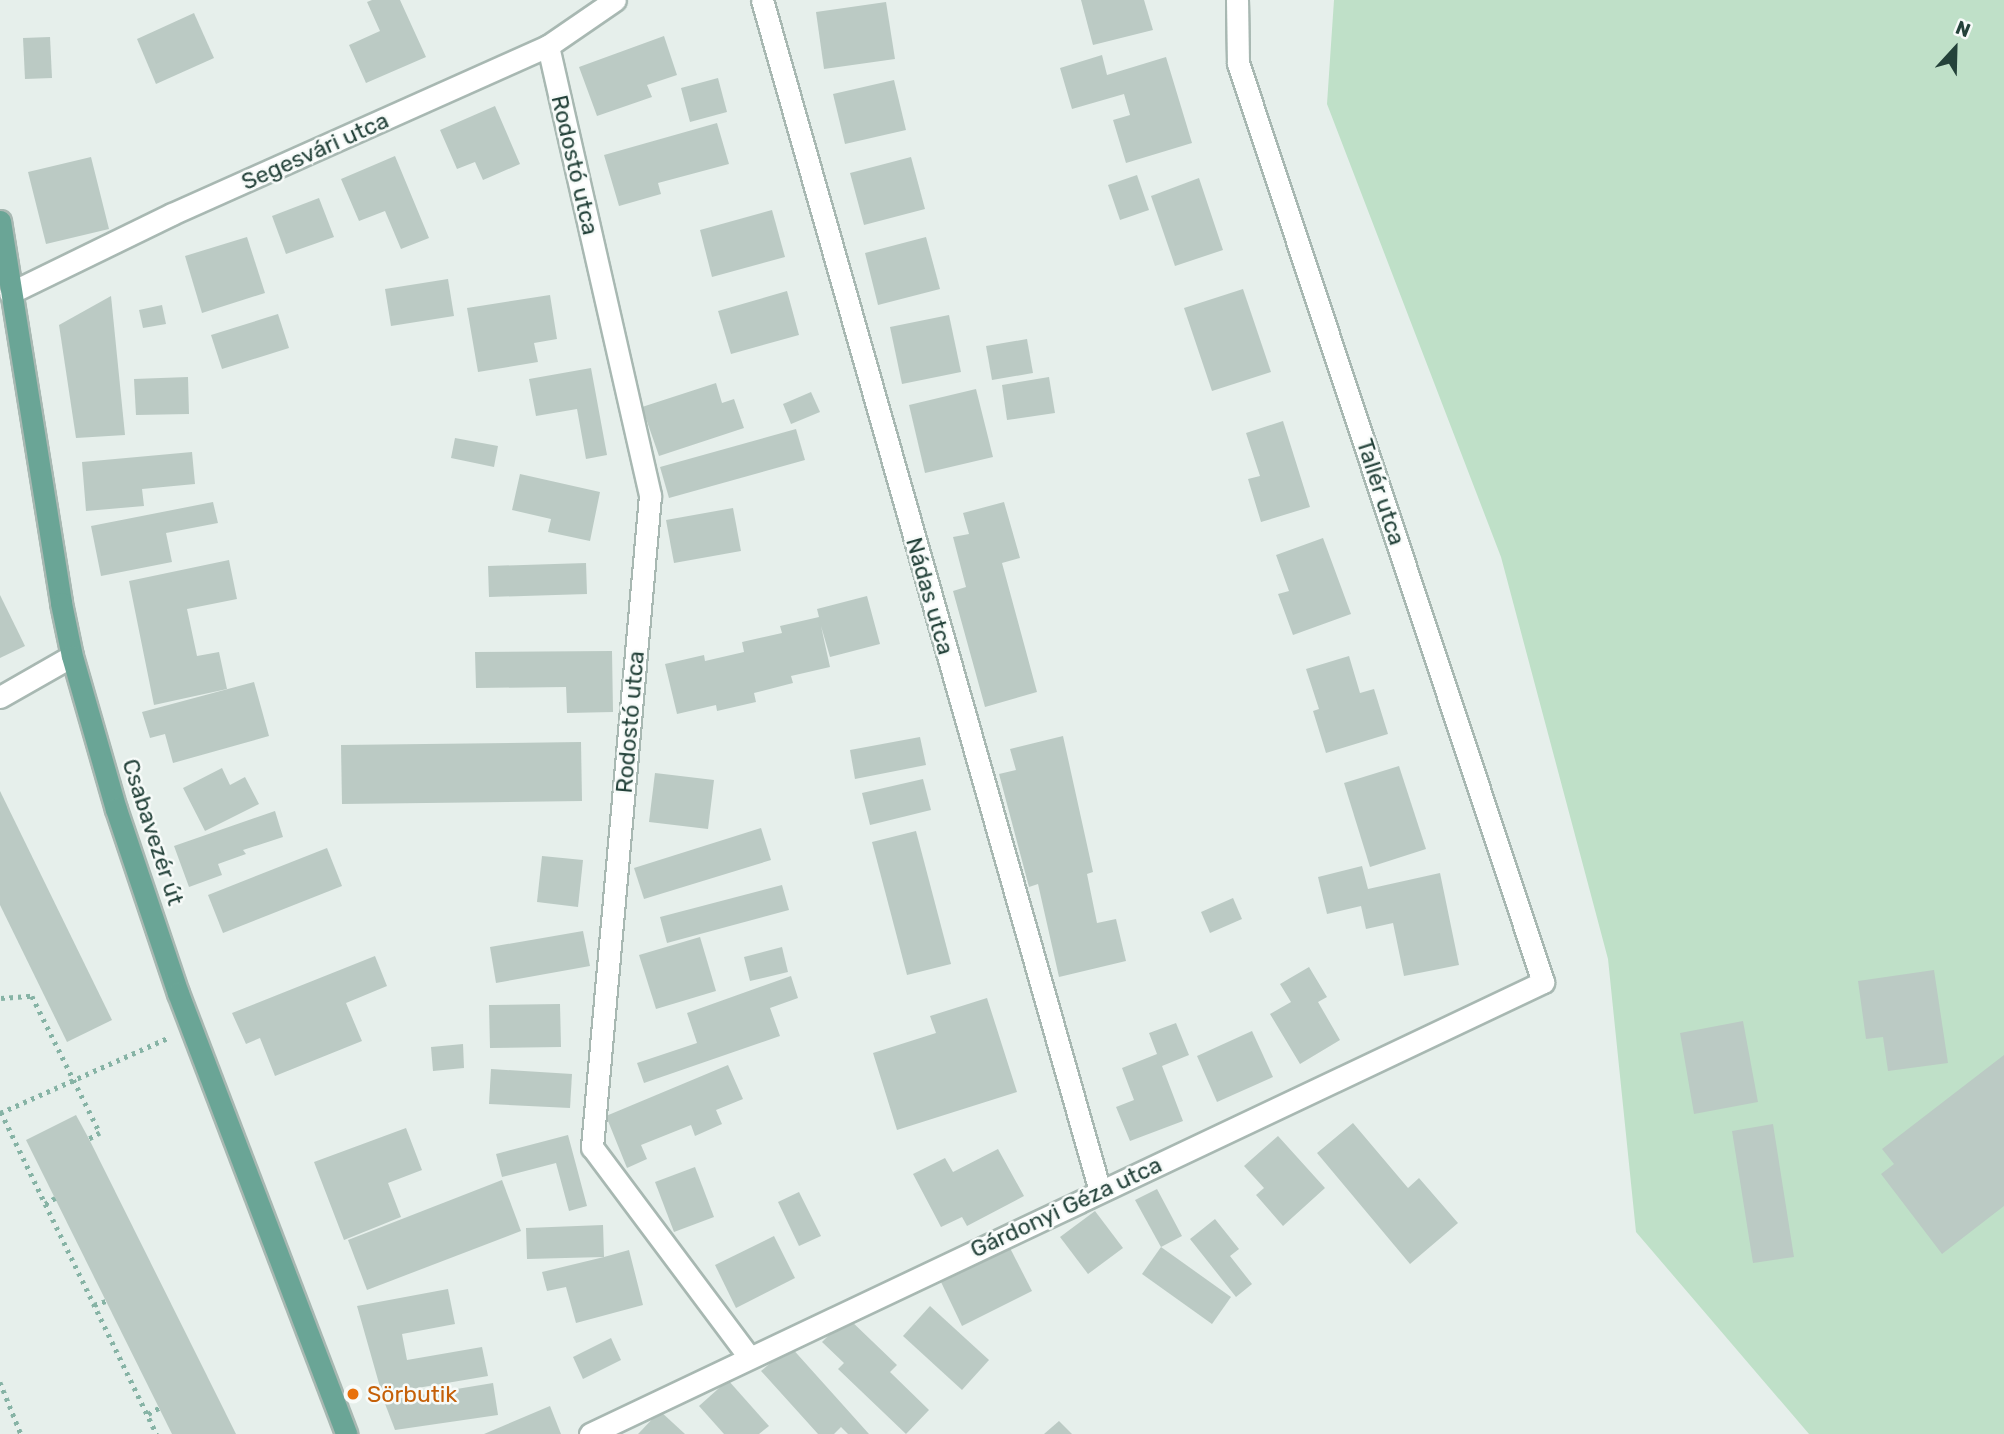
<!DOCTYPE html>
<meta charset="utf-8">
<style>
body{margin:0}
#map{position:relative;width:2004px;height:1434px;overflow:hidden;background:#e6efeb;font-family:Rubik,sans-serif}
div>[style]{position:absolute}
.green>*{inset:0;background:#bfe0c8}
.building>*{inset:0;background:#bbcac4}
.path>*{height:4.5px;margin-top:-2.25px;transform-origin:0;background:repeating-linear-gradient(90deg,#86b3a5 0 3.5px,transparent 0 8.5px)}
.roads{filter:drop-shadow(2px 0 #a8b8b2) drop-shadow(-2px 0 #a8b8b2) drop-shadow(0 2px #a8b8b2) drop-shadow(0 -2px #a8b8b2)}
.street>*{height:21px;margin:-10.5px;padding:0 10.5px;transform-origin:10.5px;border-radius:10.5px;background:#fff}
.primary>*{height:21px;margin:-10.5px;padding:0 10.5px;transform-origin:10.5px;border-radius:10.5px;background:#6aa596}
.dots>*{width:19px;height:19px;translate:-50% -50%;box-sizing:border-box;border:4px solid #f7fbf9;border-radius:50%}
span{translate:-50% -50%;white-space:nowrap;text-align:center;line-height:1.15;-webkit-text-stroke:5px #f7fbf9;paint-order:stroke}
.street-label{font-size:23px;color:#24423a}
.food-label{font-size:23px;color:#c56008}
.left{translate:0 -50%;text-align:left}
.north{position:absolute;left:1920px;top:14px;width:70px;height:70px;-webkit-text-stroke:5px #f7fbf9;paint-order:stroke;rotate:22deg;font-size:19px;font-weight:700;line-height:28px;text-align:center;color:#24423a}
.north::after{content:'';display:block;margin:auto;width:24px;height:32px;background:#24423a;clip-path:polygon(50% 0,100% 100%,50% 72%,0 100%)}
</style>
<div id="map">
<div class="green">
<div style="clip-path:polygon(1334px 0,2004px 0,2004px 1434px,1809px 1434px,1636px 1232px,1608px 959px,1501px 557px,1327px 104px)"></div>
</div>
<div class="building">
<div style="clip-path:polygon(372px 0,400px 0,426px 57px,366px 83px,349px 45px,380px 31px,367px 2px)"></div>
<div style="clip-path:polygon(1081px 0,1144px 0,1153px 30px,1093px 45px)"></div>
<div style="clip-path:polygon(886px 2px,895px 59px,824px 69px,816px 12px)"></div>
<div style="clip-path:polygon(194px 13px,214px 58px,156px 84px,137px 39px)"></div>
<div style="clip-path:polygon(664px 36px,677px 75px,647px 85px,652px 97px,597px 116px,579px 67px)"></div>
<div style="clip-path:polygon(50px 37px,52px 78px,25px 79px,23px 38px)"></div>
<div style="clip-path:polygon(1102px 55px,1107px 75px,1166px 57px,1192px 143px,1126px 163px,1113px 120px,1130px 115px,1124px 94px,1072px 109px,1060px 68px)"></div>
<div style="clip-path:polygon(718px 78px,727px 112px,690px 122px,681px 88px)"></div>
<div style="clip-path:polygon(894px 80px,906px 130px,845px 144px,833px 94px)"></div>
<div style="clip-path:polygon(495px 106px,520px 164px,483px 180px,475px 162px,457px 169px,440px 130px)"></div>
<div style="clip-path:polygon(717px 123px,729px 164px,658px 183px,661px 194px,619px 206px,604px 155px)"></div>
<div style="clip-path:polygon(395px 156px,429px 238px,401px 249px,385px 211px,359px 221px,341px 179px)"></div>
<div style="clip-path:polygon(91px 157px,109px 229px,46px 244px,28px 172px)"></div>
<div style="clip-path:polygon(911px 157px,925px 209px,864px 225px,850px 173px)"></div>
<div style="clip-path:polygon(1137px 175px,1149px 210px,1120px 220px,1108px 185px)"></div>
<div style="clip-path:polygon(1199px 178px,1223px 250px,1175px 266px,1151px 196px)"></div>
<div style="clip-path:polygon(319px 198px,334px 237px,286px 254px,272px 216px)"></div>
<div style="clip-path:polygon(772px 210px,785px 257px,712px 277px,700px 230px)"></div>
<div style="clip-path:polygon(247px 237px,265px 293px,202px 313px,185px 256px)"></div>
<div style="clip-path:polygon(926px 237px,940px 289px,878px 305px,865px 253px)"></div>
<div style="clip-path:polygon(448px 279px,454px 316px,391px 326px,385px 289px)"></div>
<div style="clip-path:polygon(1243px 289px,1271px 372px,1212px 391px,1184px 308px)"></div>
<div style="clip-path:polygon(787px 291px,799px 335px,731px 354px,718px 311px)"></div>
<div style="clip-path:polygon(550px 295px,557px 339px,534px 343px,538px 362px,478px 372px,467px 308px)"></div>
<div style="clip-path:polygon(111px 296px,125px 435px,76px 438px,59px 325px)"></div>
<div style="clip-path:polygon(162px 305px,166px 324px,143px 328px,139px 310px)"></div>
<div style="clip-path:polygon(278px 314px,289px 348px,222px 369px,211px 335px)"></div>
<div style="clip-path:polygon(949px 315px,961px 372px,902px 384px,890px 327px)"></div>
<div style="clip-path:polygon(1027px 339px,1033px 373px,992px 380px,986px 346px)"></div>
<div style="clip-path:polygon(591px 368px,607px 455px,586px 459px,577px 409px,536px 416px,529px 379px)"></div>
<div style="clip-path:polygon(188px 377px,189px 414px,136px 415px,134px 379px)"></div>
<div style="clip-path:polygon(1049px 377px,1055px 413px,1007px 420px,1002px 385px)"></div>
<div style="clip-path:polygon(716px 383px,722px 403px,734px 399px,744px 428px,659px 456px,642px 407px)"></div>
<div style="clip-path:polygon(976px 389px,993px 457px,925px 473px,909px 405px)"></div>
<div style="clip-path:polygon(811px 392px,820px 412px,791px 424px,783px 404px)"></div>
<div style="clip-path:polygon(1283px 421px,1310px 507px,1261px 522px,1248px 479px,1260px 476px,1246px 433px)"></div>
<div style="clip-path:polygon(796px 429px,805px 460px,669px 498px,660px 467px)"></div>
<div style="clip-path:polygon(455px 438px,498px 446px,494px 467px,451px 458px)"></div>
<div style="clip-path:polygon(192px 452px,195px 484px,142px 489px,144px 506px,86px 511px,82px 462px)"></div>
<div style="clip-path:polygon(520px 474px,600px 492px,590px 541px,548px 532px,551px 519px,512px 510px)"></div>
<div style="clip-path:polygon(213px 502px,218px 523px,166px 533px,172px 562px,101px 576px,91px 526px)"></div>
<div style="clip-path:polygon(1004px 502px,1020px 558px,1002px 563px,1037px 692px,985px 707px,953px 591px,966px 587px,953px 537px,969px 534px,963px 513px)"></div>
<div style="clip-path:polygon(733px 508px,741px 551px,674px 563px,666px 520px)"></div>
<div style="clip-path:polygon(1323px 538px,1351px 614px,1293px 635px,1278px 594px,1289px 591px,1276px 555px)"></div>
<div style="clip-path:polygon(229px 560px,237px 599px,187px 609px,197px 656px,219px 652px,227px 689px,154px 705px,129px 581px)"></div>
<div style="clip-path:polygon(586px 563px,587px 594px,489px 597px,488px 566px)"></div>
<div style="clip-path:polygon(0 595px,25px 646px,0 658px)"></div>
<div style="clip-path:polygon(867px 596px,880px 644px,830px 657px,821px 626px,830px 667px,791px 676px,793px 683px,754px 693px,756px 702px,717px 711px,716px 705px,677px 714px,665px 664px,704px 655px,705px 661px,744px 652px,742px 642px,782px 633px,780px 626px,819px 617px,817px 609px)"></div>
<div style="clip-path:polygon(612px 651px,613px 712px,567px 713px,566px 687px,476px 688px,475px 652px)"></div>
<div style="clip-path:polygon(1349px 656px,1360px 693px,1374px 689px,1388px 734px,1326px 753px,1313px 711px,1319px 709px,1306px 669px)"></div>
<div style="clip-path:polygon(254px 682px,269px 736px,173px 763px,165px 734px,150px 738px,142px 712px)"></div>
<div style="clip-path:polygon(1063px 736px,1093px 872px,1087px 874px,1097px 923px,1116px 919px,1126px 961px,1059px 977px,1038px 884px,1029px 887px,999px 774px,1016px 770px,1010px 749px)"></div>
<div style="clip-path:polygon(920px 737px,926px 765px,855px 779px,850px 750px)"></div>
<div style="clip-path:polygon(581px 742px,582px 801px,342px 804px,341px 745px)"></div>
<div style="clip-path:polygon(1399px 766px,1426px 849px,1370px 867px,1344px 783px)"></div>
<div style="clip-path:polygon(222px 768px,230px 785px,245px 777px,259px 804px,205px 831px,183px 788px)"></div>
<div style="clip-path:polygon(655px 773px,714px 780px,708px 829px,649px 822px)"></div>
<div style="clip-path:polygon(923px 779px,931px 810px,870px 825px,862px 793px)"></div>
<div style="clip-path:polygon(0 791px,112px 1020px,67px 1042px,0 905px)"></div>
<div style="clip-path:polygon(275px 811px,283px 837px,243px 850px,246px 854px,218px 864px,222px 875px,189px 887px,174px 846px)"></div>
<div style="clip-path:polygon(761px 828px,771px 860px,644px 899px,634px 868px)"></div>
<div style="clip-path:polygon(916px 831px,951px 964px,907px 975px,872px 842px)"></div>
<div style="clip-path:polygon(327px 848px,342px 886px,223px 933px,208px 895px)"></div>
<div style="clip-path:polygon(542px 856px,583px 860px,578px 907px,537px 902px)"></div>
<div style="clip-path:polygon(1362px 866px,1368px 889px,1440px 873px,1459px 965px,1404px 976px,1393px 923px,1366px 929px,1361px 906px,1327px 914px,1318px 877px)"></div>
<div style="clip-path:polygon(782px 885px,789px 910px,667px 943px,660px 917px)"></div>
<div style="clip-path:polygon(1233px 898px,1242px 919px,1210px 933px,1201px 912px)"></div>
<div style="clip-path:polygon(583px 931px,590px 966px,496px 983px,490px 947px)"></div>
<div style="clip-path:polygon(700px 937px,716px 991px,656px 1009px,639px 955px)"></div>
<div style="clip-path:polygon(782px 947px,788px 972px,750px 981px,744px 957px)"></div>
<div style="clip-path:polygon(375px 956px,387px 986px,346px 1003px,362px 1041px,275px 1076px,260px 1038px,246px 1044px,232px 1013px)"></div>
<div style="clip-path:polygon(1309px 967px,1327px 997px,1318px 1002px,1340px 1040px,1300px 1064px,1270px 1014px,1291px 1002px,1280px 984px)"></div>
<div style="clip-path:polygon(1934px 970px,1948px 1063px,1888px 1071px,1883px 1037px,1866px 1039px,1858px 981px)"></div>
<div style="clip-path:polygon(791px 976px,798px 998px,770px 1008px,780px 1036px,644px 1083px,637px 1063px,697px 1043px,687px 1013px)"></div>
<div style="clip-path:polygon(987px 998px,1017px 1092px,897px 1130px,873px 1053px,936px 1033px,930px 1016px)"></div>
<div style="clip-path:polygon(560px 1004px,561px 1047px,490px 1048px,489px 1005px)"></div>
<div style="clip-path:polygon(1743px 1021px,1758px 1102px,1694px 1114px,1680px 1033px)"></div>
<div style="clip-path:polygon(1176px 1023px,1189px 1055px,1162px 1066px,1183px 1121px,1130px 1141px,1116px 1107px,1134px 1100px,1122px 1068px,1157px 1054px,1149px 1033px)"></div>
<div style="clip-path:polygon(1252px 1031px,1273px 1077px,1217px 1102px,1197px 1056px)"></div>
<div style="clip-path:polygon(463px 1044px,464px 1068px,433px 1071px,431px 1047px)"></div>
<div style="clip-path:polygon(2004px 1055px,2004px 1206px,1942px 1254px,1881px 1174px,1894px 1164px,1882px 1149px)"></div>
<div style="clip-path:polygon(728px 1065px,743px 1099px,716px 1110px,722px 1124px,695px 1136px,691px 1125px,641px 1145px,647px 1159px,627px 1168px,606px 1116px)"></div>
<div style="clip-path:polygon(491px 1069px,572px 1074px,570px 1108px,489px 1104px)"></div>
<div style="clip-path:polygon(76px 1115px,89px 1139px,236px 1434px,172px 1434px,26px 1140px)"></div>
<div style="clip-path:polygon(1353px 1123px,1408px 1188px,1419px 1178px,1458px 1223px,1410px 1264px,1317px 1153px)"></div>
<div style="clip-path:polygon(1773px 1124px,1794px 1257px,1753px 1263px,1732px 1131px)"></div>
<div style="clip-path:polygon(406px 1128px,422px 1170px,388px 1183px,401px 1217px,344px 1240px,314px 1162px)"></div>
<div style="clip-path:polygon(568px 1135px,587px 1206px,569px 1211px,556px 1163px,502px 1177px,496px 1154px)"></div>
<div style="clip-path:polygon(1278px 1136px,1325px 1188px,1283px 1226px,1256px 1195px,1264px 1188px,1244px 1166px)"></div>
<div style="clip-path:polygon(998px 1149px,1024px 1196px,967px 1226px,962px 1217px,941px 1227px,913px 1174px,945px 1158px,953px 1172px)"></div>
<div style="clip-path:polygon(695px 1167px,714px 1217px,674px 1232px,655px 1182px)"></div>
<div style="clip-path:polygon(502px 1180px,521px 1231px,367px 1290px,348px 1240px)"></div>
<div style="clip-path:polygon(1157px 1189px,1182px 1236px,1161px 1247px,1135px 1200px)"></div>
<div style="clip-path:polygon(799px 1192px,821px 1236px,799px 1246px,778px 1202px)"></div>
<div style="clip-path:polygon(1095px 1211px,1123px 1248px,1088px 1274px,1060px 1237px)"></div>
<div style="clip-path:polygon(1215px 1219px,1239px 1249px,1230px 1256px,1252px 1284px,1236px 1297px,1190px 1239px)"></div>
<div style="clip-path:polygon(603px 1225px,604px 1257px,629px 1250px,643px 1305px,576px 1323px,566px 1287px,547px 1291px,542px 1272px,604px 1257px,527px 1259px,526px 1228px)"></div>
<div style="clip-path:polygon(774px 1236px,795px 1278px,736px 1308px,715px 1265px)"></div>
<div style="clip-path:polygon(1161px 1247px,1231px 1297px,1212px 1324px,1142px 1274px)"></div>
<div style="clip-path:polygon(1010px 1248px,1032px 1291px,962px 1326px,941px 1282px)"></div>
<div style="clip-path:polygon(448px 1289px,455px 1324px,402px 1334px,407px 1360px,482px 1347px,488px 1376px,382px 1394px,357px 1306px)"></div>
<div style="clip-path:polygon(930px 1306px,989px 1360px,962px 1390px,903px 1336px)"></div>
<div style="clip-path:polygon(847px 1317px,897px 1365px,890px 1372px,929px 1410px,906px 1434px,838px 1369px,844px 1363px,822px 1342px)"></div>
<div style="clip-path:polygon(611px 1338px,621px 1360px,583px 1379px,573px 1357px)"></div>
<div style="clip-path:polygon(790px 1346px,869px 1434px,848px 1434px,841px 1427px,834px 1434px,818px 1434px,761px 1371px)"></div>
<div style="clip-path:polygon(728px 1380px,769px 1426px,759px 1434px,724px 1434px,699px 1406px)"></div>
<div style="clip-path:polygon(493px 1383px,498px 1415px,395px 1430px,384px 1401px)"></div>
<div style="clip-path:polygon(550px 1406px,561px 1434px,484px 1434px)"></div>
<div style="clip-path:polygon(660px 1411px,685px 1434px,638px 1434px)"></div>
<div style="clip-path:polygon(1059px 1421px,1072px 1434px,1044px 1434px)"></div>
</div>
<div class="path">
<div style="left:1px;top:998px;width:31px;rotate:-4deg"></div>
<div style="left:32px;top:996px;width:153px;rotate:63.6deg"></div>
<div style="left:100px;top:1133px;width:13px;rotate:151deg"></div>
<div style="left:1px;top:1112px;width:358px;rotate:64.2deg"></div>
<div style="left:0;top:1113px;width:184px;rotate:-24.1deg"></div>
<div style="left:45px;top:1204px;width:12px;rotate:-31deg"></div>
<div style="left:94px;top:1305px;width:13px;rotate:-18deg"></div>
<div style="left:0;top:1382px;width:56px;rotate:68deg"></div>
<div style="left:148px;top:1414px;width:13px;rotate:-29deg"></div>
</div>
<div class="roads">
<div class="street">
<div style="left:762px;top:0;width:1238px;rotate:74.16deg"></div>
<div style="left:548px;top:46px;width:461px;rotate:77.2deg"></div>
<div style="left:650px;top:496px;width:654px;rotate:95.09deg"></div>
<div style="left:592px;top:1147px;width:262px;rotate:53.2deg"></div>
<div style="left:10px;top:293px;width:180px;rotate:-26deg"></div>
<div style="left:172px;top:214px;width:412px;rotate:-24.1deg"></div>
<div style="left:548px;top:46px;width:81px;rotate:-34.5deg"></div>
<div style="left:0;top:697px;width:83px;rotate:-29.7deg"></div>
<div style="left:590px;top:1434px;width:1055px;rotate:-25.37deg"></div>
<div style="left:1543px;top:982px;width:968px;rotate:-108.36deg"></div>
<div style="left:1238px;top:63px;width:63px;rotate:-90.9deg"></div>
</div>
<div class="primary">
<div style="left:0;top:221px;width:387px;rotate:80.9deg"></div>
<div style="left:61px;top:603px;width:54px;rotate:78.3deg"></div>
<div style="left:72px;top:656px;width:159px;rotate:74deg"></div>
<div style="left:116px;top:809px;width:194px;rotate:71.4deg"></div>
<div style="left:178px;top:993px;width:472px;rotate:69.1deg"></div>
</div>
</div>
<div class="dots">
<div style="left:353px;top:1394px;background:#e8710a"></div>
</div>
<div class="street-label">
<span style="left:315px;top:151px;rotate:-24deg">Segesvári utca</span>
<span style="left:575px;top:165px;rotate:77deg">Rodostó utca</span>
<span style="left:1381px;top:492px;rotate:72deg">Tallér utca</span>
<span style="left:930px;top:596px;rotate:74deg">Nádas utca</span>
<span style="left:630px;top:722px;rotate:-85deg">Rodostó utca</span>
<span style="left:153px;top:832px;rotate:72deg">Csabavezér út</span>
<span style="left:1066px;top:1207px;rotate:-25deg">Gárdonyi Géza utca</span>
</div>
<div class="food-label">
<span class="left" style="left:367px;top:1394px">Sörbutik</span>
</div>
<div class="north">N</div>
</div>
